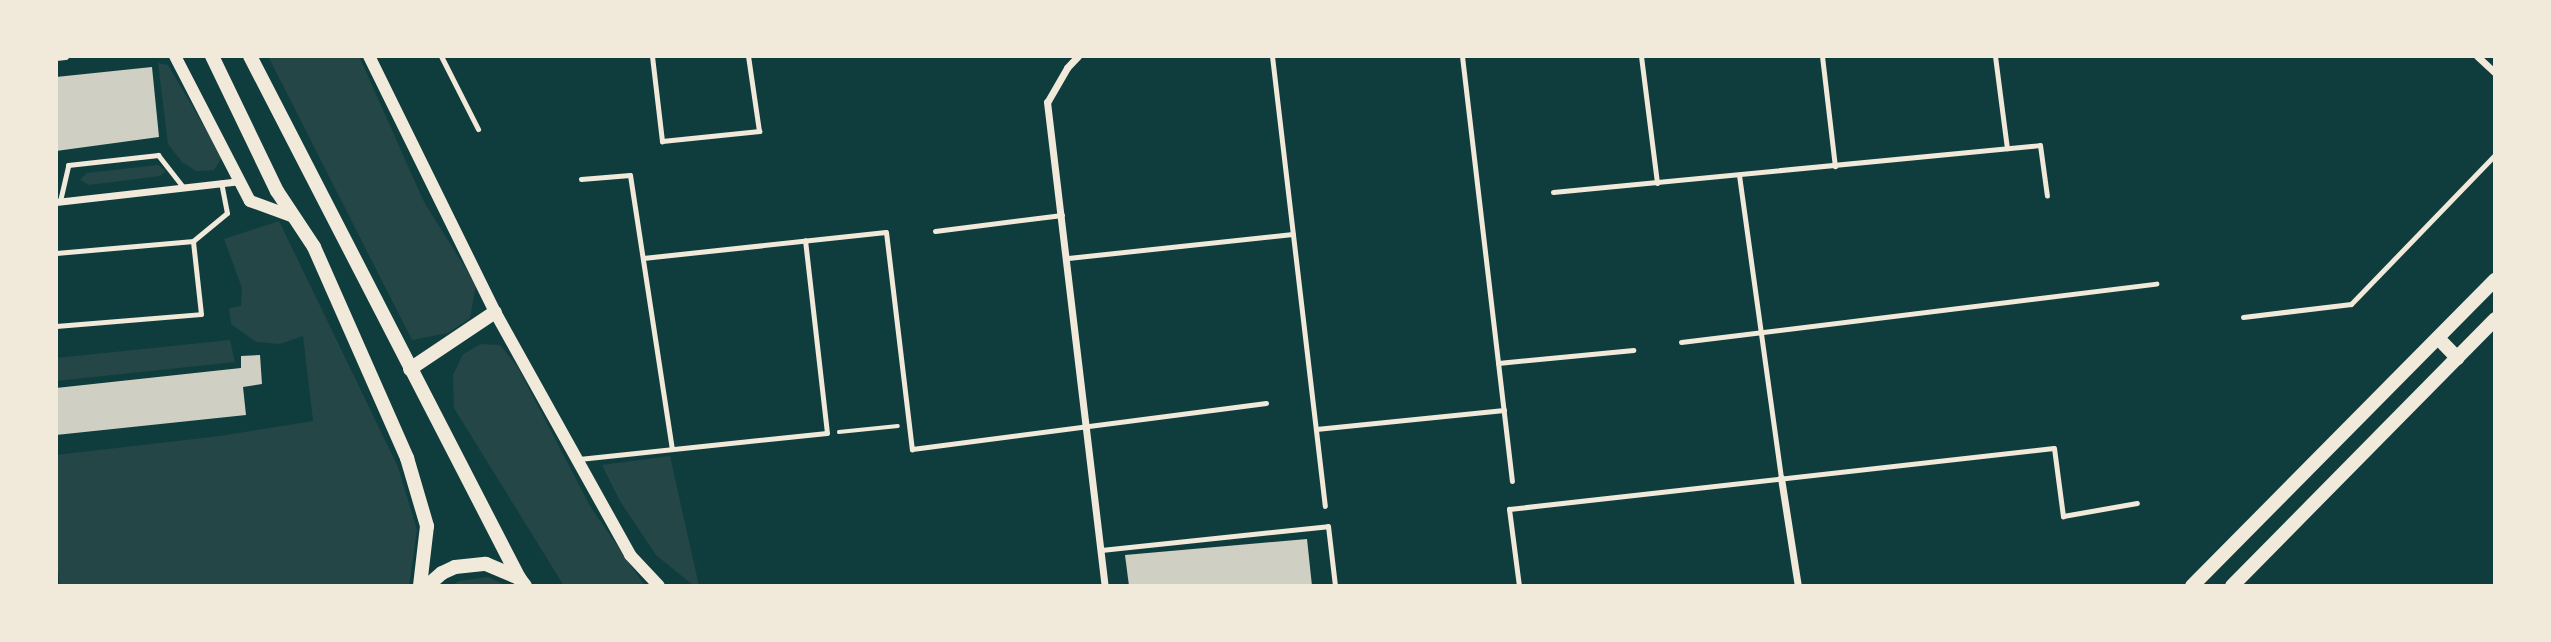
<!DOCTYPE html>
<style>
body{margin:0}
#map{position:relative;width:2551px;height:642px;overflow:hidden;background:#0f3d3e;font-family:"Nunito Sans",sans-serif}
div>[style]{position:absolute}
.green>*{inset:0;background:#244646}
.building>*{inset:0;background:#cfcfc3}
.path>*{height:3.5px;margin:-1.75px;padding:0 1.75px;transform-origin:1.75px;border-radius:1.75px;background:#f1e9da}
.service>*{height:5px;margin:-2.5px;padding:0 2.5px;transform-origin:2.5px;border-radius:2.5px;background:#f1e9da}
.minor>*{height:7px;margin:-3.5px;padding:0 3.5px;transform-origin:3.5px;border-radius:3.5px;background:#f1e9da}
.tertiary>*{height:12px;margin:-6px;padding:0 6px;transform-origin:6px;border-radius:6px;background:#f1e9da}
.secondary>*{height:14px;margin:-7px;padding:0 7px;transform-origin:7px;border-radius:7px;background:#f1e9da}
span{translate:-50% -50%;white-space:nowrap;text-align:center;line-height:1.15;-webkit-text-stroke:6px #f1e9da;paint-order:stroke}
.frame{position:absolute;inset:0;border:58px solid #f1e9da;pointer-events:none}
</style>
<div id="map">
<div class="green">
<div style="clip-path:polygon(268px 56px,359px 56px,424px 202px,476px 285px,470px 318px,448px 333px,412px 340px)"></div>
<div style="clip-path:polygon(158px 63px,168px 65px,222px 157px,214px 170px,196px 171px,182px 162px,168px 144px)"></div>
<div style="clip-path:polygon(158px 165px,166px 171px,160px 176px,89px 185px,80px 180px,87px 173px)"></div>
<div style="clip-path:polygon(279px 221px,398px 467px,417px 530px,409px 586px,60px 586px,56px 555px,56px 455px,220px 436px,313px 421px,303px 336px,280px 344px,256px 342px,231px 324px,229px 308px,241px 306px,242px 288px,224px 239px)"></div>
<div style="clip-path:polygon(230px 340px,235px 362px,56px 381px,56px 358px)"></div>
<div style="clip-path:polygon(481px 344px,500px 345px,517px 366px,590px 506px,645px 586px,564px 586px,454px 408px,453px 375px,463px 354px)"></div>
<div style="clip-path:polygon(670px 456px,699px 586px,694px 586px,656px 555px,620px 501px,602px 465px)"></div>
<div style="clip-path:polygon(488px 577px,507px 586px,451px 586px,459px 581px)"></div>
</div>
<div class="building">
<div style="clip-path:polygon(152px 67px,159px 137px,56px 151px,56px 77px)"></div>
<div style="clip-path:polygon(260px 355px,262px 384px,243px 387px,246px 415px,56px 435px,56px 388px,241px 368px,241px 356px)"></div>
<div style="clip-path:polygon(1307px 539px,1312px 586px,1129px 586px,1125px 555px)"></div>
</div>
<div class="path">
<div style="left:839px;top:432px;width:59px;rotate:-5.8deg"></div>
</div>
<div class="service">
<div style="left:441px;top:56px;width:82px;rotate:63.1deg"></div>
<div style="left:652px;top:56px;width:86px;rotate:83.3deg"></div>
<div style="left:662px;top:141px;width:98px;rotate:-5.9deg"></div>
<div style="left:759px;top:131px;width:76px;rotate:-98.3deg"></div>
<div style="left:1272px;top:56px;width:453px;rotate:83.3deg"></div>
<div style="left:1462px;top:56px;width:428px;rotate:83.3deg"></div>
<div style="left:1641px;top:56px;width:128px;rotate:82.8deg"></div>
<div style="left:1822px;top:56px;width:111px;rotate:83.3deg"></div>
<div style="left:1995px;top:56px;width:93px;rotate:82.6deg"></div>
<div style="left:1739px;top:175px;width:306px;rotate:82.1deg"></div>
<div style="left:581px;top:179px;width:49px;rotate:-4.7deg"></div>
<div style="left:630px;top:175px;width:277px;rotate:81.3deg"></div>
<div style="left:1553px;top:192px;width:489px;rotate:-5.5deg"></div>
<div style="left:2040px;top:145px;width:51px;rotate:82.2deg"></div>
<div style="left:60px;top:201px;width:37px;rotate:-77deg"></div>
<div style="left:68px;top:165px;width:91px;rotate:-6.3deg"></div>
<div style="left:158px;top:155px;width:41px;rotate:52deg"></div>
<div style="left:935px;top:231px;width:128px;rotate:-7.2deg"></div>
<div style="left:56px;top:253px;width:138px;rotate:-5deg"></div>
<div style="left:643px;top:258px;width:244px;rotate:-6.1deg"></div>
<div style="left:886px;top:232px;width:219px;rotate:83.2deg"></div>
<div style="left:912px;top:449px;width:357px;rotate:-7.4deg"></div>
<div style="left:1068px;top:258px;width:226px;rotate:-6.1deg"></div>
<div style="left:2243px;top:317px;width:109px;rotate:-6.9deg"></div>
<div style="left:2351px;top:304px;width:207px;rotate:-46deg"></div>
<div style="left:56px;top:326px;width:145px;rotate:-4.7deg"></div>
<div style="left:201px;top:314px;width:73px;rotate:-96.3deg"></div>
<div style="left:193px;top:241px;width:44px;rotate:-39.5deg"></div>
<div style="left:227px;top:213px;width:31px;rotate:-101deg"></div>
<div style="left:1681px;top:342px;width:479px;rotate:-7deg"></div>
<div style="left:1498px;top:363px;width:136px;rotate:-5.5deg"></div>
<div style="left:1316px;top:429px;width:189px;rotate:-5.8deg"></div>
<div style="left:579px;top:459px;width:249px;rotate:-6deg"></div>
<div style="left:827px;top:433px;width:194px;rotate:-96.5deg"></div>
<div style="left:1101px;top:550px;width:228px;rotate:-6deg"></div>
<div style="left:1328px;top:526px;width:60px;rotate:83.3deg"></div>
<div style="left:1519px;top:586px;width:78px;rotate:-97.4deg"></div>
<div style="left:1509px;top:509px;width:548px;rotate:-6.39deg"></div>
<div style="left:2054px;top:448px;width:69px;rotate:82.5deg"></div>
<div style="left:2063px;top:516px;width:75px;rotate:-10deg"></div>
</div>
<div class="minor">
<div style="left:1078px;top:56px;width:16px;rotate:133deg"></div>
<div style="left:1067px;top:68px;width:39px;rotate:120deg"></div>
<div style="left:1047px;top:102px;width:487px;rotate:83.2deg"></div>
<div style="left:2477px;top:56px;width:25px;rotate:43deg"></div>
<div style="left:56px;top:57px;width:9px;rotate:-6deg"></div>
<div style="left:56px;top:202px;width:184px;rotate:-6.5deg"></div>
<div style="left:1781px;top:478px;width:109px;rotate:81.1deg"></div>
</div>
<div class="tertiary">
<div style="left:175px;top:56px;width:163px;rotate:62.7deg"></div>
<div style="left:250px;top:201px;width:47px;rotate:20deg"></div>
<div style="left:369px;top:56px;width:285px;rotate:63.8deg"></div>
<div style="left:495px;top:312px;width:278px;rotate:60.9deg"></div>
<div style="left:630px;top:555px;width:42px;rotate:46.9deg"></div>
</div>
<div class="secondary">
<div style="left:212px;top:56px;width:150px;rotate:64.3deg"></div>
<div style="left:277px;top:191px;width:67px;rotate:56.5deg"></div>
<div style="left:314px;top:247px;width:231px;rotate:66.2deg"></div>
<div style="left:407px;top:458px;width:71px;rotate:73.6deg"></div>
<div style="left:427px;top:526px;width:60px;rotate:96.7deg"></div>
<div style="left:250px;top:56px;width:587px;rotate:62.74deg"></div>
<div style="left:2438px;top:338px;width:28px;rotate:46deg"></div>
<div style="left:410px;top:369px;width:102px;rotate:-33.8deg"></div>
<div style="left:427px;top:586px;width:20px;rotate:-41deg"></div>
<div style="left:442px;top:573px;width:14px;rotate:-25deg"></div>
<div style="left:455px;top:567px;width:31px;rotate:-6deg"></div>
<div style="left:486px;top:564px;width:36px;rotate:23deg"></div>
<div style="left:519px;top:578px;width:10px;rotate:53deg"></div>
<div style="left:2192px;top:586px;width:431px;rotate:-45.3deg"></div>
<div style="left:2232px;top:586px;width:375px;rotate:-45.4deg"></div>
</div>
<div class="frame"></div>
</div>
